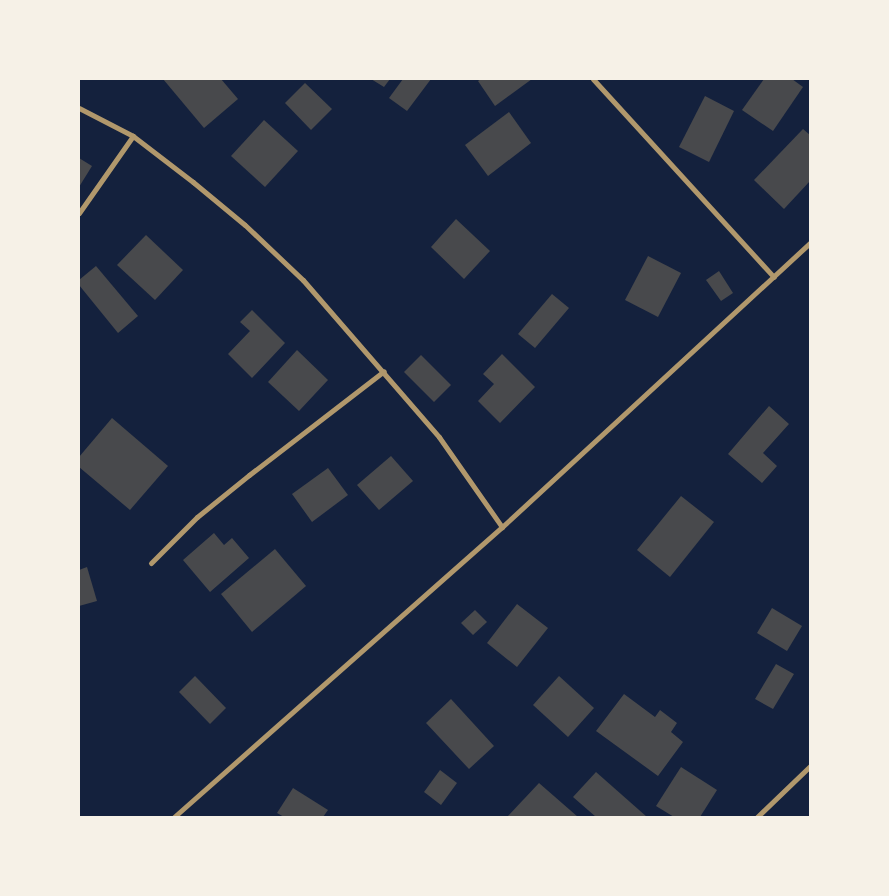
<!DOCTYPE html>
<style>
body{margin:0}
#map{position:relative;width:889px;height:896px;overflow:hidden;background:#14213d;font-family:"Alegreya Sans",sans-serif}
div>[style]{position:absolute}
.building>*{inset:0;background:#48494c}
.minor>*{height:5px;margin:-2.5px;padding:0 2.5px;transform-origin:2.5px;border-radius:2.5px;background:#b1986c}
span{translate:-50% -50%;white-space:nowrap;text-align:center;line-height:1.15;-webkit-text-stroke:4.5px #f6f1e7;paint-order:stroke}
.frame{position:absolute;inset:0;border:80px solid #f6f1e7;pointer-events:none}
</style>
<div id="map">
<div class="building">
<div style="clip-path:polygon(163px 79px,221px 79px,238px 99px,204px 128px)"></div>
<div style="clip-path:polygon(371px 79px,390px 79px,384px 87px)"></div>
<div style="clip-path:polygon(403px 79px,431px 79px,407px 111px,389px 98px)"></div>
<div style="clip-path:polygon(481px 79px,532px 79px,495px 106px,478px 81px)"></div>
<div style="clip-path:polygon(764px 79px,792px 79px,803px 87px,773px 131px,742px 110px)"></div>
<div style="clip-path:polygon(305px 83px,332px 109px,311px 130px,285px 103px)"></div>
<div style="clip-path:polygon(705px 96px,734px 111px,709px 162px,679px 147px)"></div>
<div style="clip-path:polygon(509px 112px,531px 143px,488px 176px,465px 145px)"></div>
<div style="clip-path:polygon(264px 120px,298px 151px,265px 187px,231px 156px)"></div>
<div style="clip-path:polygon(803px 129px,810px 135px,810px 181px,784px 209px,754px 180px)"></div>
<div style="clip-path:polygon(79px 158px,92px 166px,79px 187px)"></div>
<div style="clip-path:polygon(456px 219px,490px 251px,464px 279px,431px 247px)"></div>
<div style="clip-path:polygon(146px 235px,183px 270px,155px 300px,117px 265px)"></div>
<div style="clip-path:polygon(648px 256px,681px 273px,658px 317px,625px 300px)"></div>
<div style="clip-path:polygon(96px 266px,138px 316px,118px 333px,79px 285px,79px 280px)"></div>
<div style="clip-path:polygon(719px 271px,733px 293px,721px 301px,706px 280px)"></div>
<div style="clip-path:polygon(552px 294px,569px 308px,535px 348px,518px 334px)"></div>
<div style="clip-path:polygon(252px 310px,285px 343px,252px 378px,228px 354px,250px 331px,240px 322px)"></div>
<div style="clip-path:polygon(297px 350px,328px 380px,299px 411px,268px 382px)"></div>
<div style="clip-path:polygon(502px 354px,535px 387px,500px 423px,478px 401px,494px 384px,483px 374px)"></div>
<div style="clip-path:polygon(421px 355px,451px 385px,434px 402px,404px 372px)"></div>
<div style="clip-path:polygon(769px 406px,789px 424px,763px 453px,777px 466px,762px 483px,728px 454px)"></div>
<div style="clip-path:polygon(112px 418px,168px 466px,130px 510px,79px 467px,79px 457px)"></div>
<div style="clip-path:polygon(391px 456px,413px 481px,379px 510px,357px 485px)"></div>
<div style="clip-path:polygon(328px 468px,348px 495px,312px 522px,292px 494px)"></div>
<div style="clip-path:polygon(681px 496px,714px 522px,670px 577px,637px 550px)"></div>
<div style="clip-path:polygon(214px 533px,224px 545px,232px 538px,249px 558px,210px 592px,183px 560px)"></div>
<div style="clip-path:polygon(275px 549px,306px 586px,252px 632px,221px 594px)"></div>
<div style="clip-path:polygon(87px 567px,97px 601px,79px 606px,79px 570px)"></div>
<div style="clip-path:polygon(517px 604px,548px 628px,517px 667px,487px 643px)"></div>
<div style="clip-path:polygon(772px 608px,802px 626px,787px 651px,757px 633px)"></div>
<div style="clip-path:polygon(475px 610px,487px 622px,473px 635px,461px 623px)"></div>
<div style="clip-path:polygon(776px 664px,794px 674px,773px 709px,755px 699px)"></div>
<div style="clip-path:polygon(195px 676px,226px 708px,210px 724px,179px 692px)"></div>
<div style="clip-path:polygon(559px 676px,594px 708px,568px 737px,533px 705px)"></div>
<div style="clip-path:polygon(624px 694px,655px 717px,660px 710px,677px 723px,671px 732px,683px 742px,658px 776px,596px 731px)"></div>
<div style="clip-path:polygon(451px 699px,494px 746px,469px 769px,426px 723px)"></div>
<div style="clip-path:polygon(681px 767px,717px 790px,700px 817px,674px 817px,656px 806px)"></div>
<div style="clip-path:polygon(440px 770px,457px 783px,441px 805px,424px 792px)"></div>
<div style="clip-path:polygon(596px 772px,647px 817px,596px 817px,573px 797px)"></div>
<div style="clip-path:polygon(539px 783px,578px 817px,507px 817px)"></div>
<div style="clip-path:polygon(293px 788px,328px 810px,323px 817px,284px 817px,277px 813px)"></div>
</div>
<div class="minor">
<div style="left:593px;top:79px;width:268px;rotate:47.6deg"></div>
<div style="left:79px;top:108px;width:61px;rotate:27.4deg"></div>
<div style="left:133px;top:136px;width:76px;rotate:37.5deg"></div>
<div style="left:193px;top:182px;width:67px;rotate:39.6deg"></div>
<div style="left:245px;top:225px;width:80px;rotate:43.5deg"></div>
<div style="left:303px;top:280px;width:208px;rotate:49.1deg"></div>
<div style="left:439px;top:437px;width:110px;rotate:55deg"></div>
<div style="left:79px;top:213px;width:94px;rotate:-55deg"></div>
<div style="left:151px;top:563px;width:65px;rotate:-45deg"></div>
<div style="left:197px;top:517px;width:67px;rotate:-38.9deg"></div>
<div style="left:249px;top:475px;width:170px;rotate:-37.6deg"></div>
<div style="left:174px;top:817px;width:438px;rotate:-41.5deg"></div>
<div style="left:502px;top:527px;width:419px;rotate:-42.7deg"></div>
<div style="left:757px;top:817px;width:74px;rotate:-43.9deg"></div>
</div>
<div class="frame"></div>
</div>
